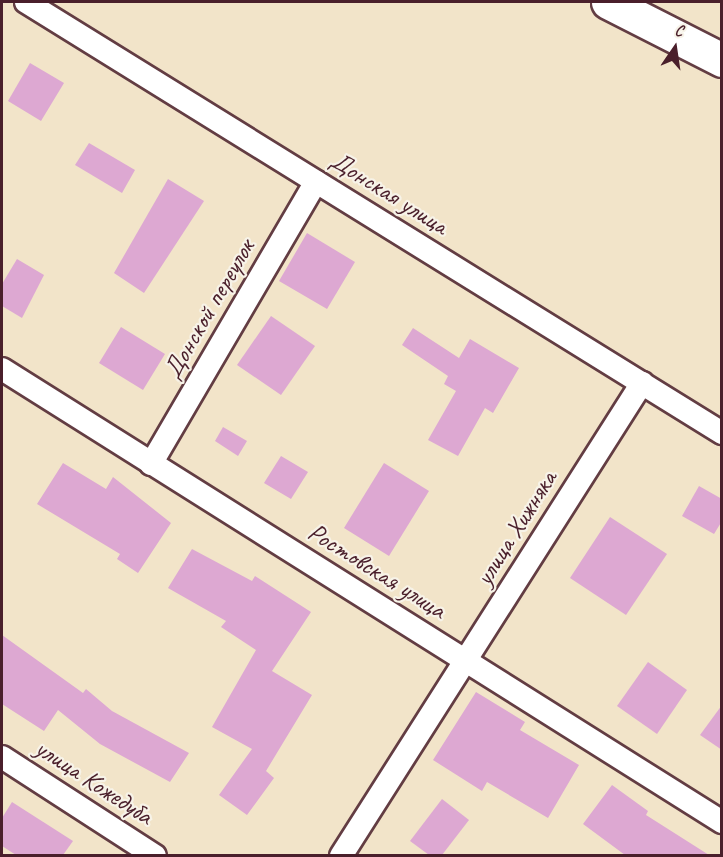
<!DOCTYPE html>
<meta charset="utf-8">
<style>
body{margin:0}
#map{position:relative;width:723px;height:857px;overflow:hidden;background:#f2e4c9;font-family:Caveat,sans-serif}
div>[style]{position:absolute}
.building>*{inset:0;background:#dda8d2}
.roads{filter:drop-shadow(2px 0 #633d43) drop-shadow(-2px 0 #633d43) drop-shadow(0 2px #633d43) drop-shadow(0 -2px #633d43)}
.street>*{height:22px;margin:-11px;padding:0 11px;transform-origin:11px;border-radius:11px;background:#fff}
.primary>*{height:33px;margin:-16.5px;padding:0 16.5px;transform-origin:16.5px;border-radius:16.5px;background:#fff}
span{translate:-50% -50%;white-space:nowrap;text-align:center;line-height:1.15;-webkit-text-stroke:4.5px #f7f3e8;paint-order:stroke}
.street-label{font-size:26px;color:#4a1f2b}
.frame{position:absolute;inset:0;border:3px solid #4a1f2b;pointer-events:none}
.north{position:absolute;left:645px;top:18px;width:60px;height:60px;-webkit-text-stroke:4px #f7f3e8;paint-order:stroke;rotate:13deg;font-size:16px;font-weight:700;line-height:24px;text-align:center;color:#4a1f2b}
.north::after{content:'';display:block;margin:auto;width:21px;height:27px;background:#4a1f2b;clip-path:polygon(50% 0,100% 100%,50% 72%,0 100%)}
</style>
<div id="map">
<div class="building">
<div style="clip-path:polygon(30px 63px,64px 83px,41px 121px,8px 101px)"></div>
<div style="clip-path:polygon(89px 143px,135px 170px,122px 193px,75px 165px)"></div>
<div style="clip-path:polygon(168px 179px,204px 201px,144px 293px,114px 273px)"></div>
<div style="clip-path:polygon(307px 233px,355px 262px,327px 309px,279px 281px)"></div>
<div style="clip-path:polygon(17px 259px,44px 275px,22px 318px,2px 306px,2px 284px)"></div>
<div style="clip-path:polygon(271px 316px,315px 346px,281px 395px,237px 365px)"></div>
<div style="clip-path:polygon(121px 327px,165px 354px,143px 390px,99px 363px)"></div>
<div style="clip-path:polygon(413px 328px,459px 358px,470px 339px,519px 368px,493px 413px,485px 408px,458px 456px,428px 440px,456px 391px,444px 384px,448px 376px,402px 345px)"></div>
<div style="clip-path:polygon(223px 427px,247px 441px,238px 456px,215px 441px)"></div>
<div style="clip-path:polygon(281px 456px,308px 472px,291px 499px,264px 483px)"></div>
<div style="clip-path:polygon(63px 463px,106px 489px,113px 477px,171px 523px,138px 573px,117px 559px,120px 554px,37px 504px)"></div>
<div style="clip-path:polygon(384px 463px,429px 491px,389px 556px,344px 528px)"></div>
<div style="clip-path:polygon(699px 486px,722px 499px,722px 521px,714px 534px,682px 516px)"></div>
<div style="clip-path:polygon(610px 517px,667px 554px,626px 615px,570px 578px)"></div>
<div style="clip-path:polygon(192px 549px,252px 581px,255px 576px,311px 612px,272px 671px,312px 695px,266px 771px,274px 778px,247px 815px,219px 795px,252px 749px,212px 727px,256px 650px,221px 627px,226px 621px,168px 588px)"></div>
<div style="clip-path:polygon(2px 635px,83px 693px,86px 689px,112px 711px,189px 753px,170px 782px,100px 744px,58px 710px,44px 731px,2px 704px)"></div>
<div style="clip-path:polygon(648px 662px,687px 690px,657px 734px,617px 706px)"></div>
<div style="clip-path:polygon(476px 692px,525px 722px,520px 730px,579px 765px,548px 818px,487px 782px,482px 791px,433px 760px)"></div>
<div style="clip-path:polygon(722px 705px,722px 750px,700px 735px)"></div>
<div style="clip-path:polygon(612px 785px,648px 811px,646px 815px,709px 855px,625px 855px,583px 824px)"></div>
<div style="clip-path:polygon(442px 799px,469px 820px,442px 855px,429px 855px,410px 841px)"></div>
<div style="clip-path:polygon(12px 802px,73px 841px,63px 855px,16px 855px,2px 846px,2px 818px)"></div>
</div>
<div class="roads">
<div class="street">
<div style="left:26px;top:2px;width:819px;rotate:31.77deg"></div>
<div style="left:2px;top:369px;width:851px;rotate:32.18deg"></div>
<div style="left:151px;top:464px;width:327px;rotate:-59.7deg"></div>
<div style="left:2px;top:757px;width:182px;rotate:32.9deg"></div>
<div style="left:341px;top:856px;width:561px;rotate:-57.53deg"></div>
</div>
<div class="primary">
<div style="left:608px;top:2px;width:128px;rotate:27deg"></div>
</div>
</div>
<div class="street-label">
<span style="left:389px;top:193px;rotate:32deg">Донская улица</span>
<span style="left:209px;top:309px;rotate:-60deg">Донской переулок</span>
<span style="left:516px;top:528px;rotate:-58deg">улица Хижняка</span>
<span style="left:377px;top:571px;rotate:32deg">Ростовская улица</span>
<span style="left:94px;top:782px;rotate:33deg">улица Кожедуба</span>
</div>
<div class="frame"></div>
<div class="north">С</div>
</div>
